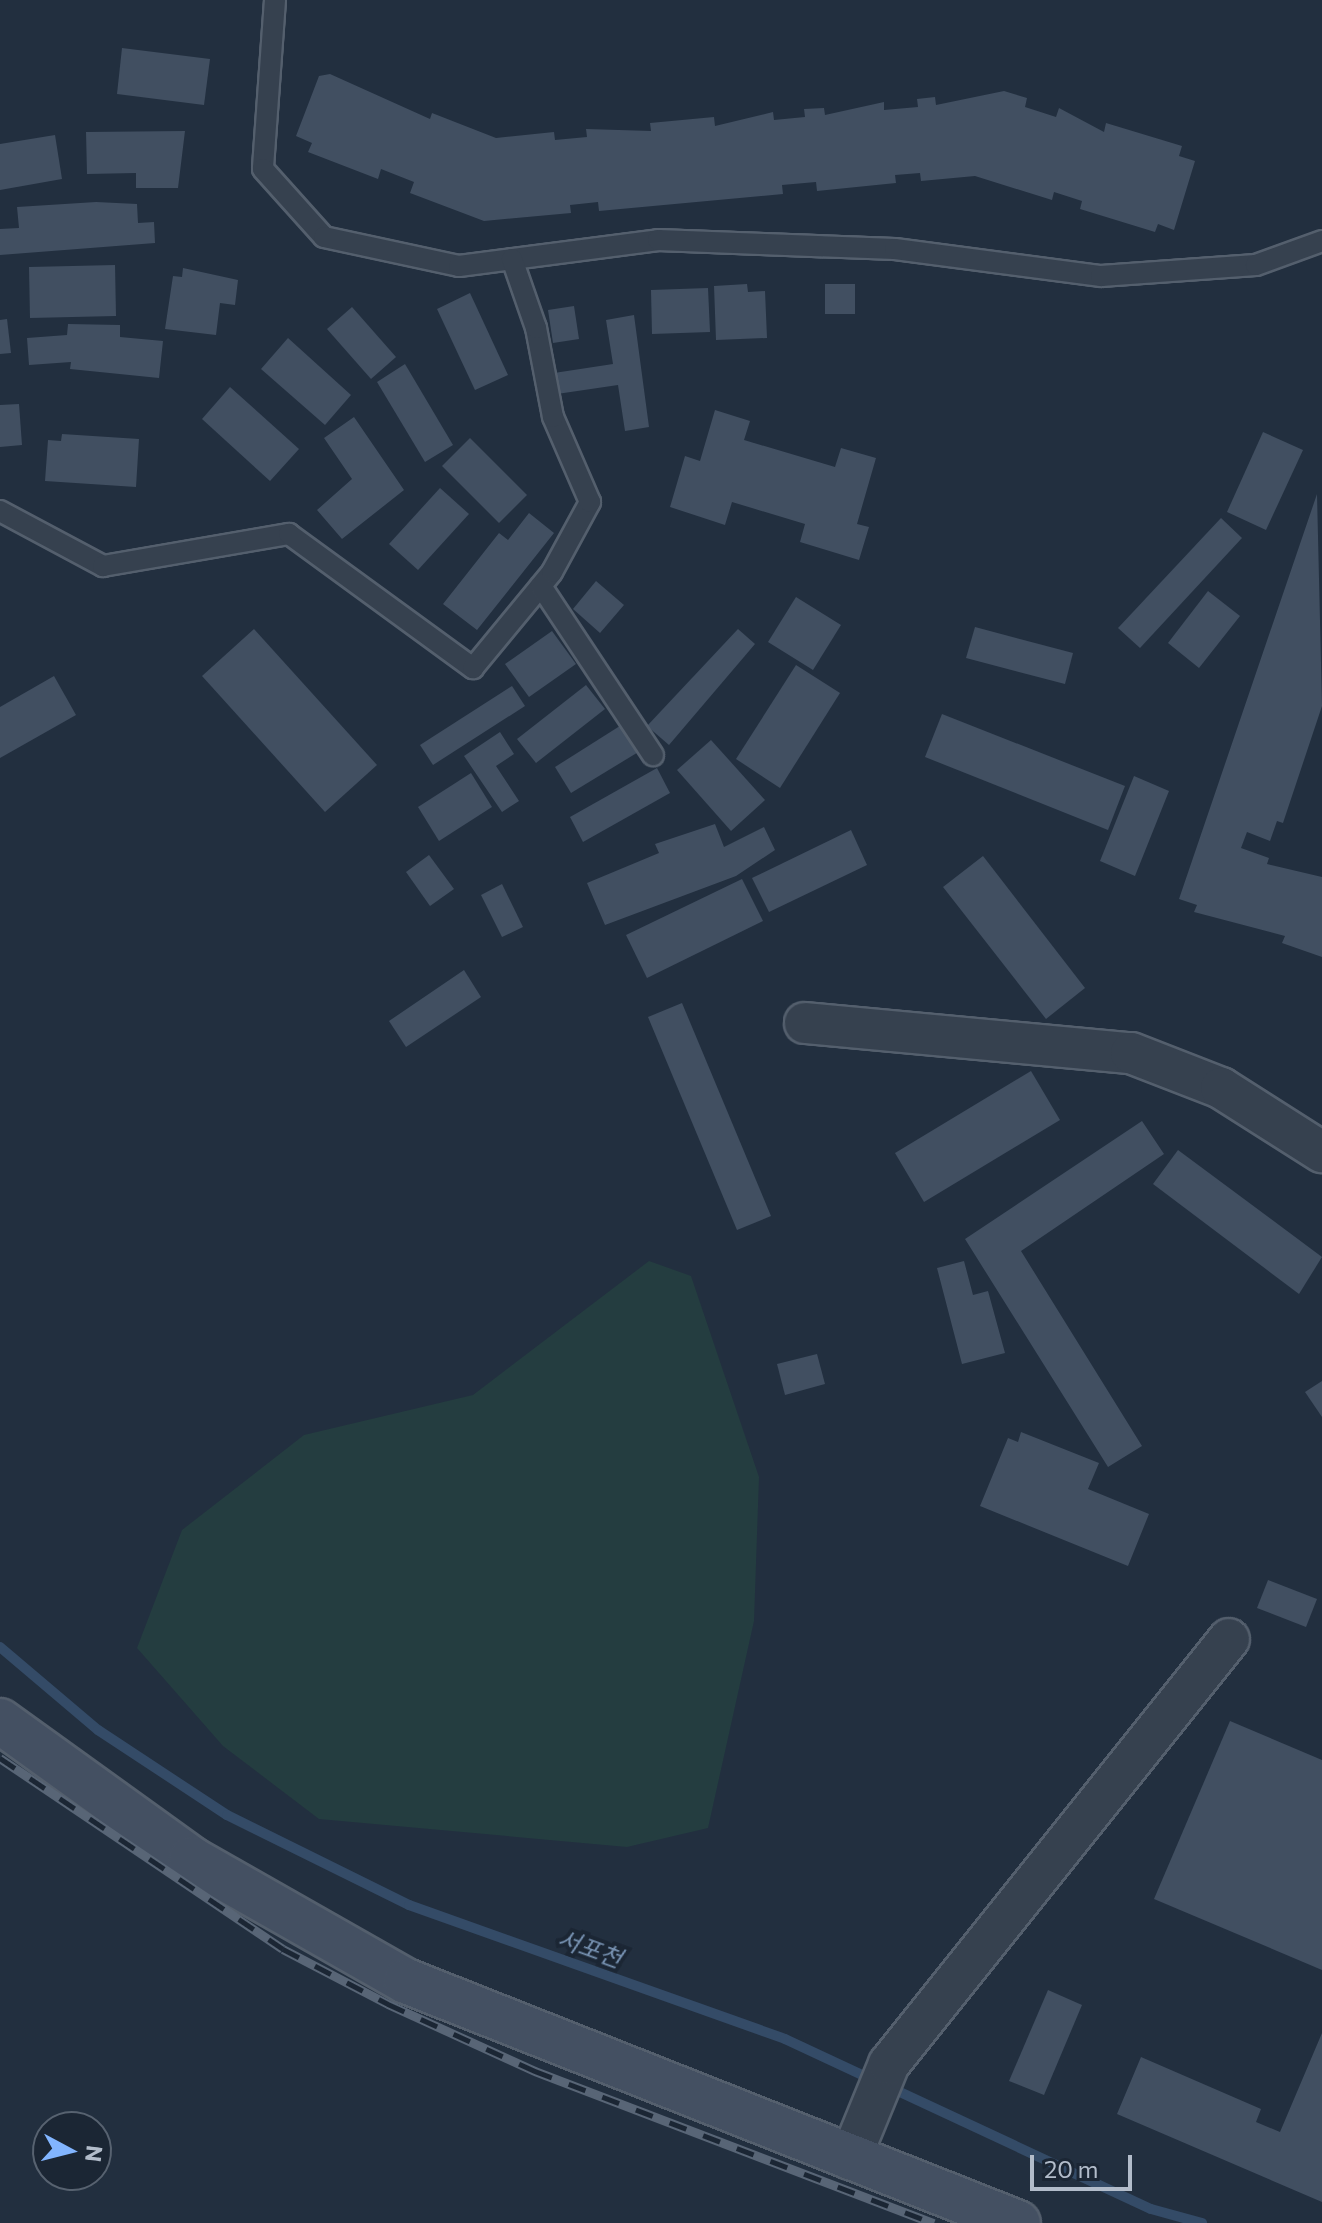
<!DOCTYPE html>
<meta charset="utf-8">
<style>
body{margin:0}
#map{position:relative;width:1322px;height:2223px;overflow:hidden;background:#222f3f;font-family:Commissioner,"Noto Sans KR",sans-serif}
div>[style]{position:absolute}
.green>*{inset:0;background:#243d40}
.stream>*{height:10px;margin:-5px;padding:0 5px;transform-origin:5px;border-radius:5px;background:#344b67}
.building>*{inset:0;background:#414f61}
.roads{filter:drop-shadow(2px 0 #545f6d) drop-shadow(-2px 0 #545f6d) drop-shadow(0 2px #545f6d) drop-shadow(0 -2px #545f6d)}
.lane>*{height:20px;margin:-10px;padding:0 10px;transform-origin:10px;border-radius:10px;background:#36414f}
.street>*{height:40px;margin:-20px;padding:0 20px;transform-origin:20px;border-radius:20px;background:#36414f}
.secondary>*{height:44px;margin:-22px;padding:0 22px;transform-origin:22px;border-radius:22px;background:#445062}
.rail>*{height:9px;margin-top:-4.5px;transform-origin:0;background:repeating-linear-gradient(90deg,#1b2634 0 18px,#586576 0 36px);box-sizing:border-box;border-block:2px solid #586576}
span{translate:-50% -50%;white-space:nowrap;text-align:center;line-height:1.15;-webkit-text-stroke:8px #1b2634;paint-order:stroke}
.water-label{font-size:24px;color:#7893b3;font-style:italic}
.north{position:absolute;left:32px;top:2111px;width:80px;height:80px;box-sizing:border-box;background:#1b2634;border:2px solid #576270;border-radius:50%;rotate:97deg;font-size:22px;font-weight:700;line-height:32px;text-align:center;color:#b2bcca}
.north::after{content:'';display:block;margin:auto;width:28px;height:36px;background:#82b5ff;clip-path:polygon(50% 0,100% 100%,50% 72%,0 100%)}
.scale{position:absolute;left:1030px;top:2155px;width:102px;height:36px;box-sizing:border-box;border:4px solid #b2bcca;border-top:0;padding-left:10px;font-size:24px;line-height:28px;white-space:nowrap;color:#b2bcca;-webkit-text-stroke:6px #1b2634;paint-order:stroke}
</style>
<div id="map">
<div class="green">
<div style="clip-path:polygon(649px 1261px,691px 1276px,759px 1477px,754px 1621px,708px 1828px,627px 1847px,319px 1819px,223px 1746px,137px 1648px,182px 1530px,304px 1435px,473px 1395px)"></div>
</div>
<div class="stream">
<div style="left:0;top:1647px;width:128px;rotate:40.3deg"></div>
<div style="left:98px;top:1730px;width:154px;rotate:33.4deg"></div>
<div style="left:227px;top:1815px;width:203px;rotate:26.3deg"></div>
<div style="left:409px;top:1905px;width:399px;rotate:19.6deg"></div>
<div style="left:785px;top:2039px;width:97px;rotate:25deg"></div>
<div style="left:887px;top:2086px;width:291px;rotate:25deg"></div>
<div style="left:1151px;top:2209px;width:53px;rotate:15.4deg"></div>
</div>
<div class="building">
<div style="clip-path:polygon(122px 48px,210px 59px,204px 105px,117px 94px)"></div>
<div style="clip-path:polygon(330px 74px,430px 119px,432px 113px,496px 138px,554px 132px,555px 140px,587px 137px,586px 129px,651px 131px,650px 123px,714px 117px,715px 126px,773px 112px,774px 120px,805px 117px,804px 109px,824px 108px,825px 115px,884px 102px,884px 110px,918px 107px,917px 99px,935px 97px,936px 105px,1004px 91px,1027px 98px,1025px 107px,1056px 117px,1059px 108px,1104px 132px,1106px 123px,1182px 146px,1179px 156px,1195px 161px,1174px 230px,1158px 224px,1155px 232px,1080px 209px,1082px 201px,1054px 192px,1052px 200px,975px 176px,921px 181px,920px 173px,895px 175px,896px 183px,817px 191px,816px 182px,782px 185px,783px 194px,599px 211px,598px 202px,570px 205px,571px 213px,484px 221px,410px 193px,414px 182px,381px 169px,378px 179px,308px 152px,312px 143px,296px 136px,319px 76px)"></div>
<div style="clip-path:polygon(185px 131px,178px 188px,136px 188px,136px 173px,87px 174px,86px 132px)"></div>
<div style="clip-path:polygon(55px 135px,62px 179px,0 190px,0 144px)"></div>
<div style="clip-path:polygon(96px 202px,137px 204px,138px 223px,154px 222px,155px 243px,0 255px,0 229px,19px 228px,17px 207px)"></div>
<div style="clip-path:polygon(115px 265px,116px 316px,30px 318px,29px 267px)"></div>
<div style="clip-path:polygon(183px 268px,238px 280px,235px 305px,220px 303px,216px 335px,165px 329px,173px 276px,182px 277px)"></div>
<div style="clip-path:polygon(747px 284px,748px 292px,765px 291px,767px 338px,716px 340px,714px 286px)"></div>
<div style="clip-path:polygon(825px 284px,855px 284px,855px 314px,825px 314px)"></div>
<div style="clip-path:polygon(708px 288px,710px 332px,652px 334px,651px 290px)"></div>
<div style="clip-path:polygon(470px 293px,508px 375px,475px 390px,437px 309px)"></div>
<div style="clip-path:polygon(574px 306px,579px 339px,553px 343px,548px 310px)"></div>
<div style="clip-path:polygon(352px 307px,396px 357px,371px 379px,327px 329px)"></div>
<div style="clip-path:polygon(634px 315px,649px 427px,625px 431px,618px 385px,557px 394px,554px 373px,613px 364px,606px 320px)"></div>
<div style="clip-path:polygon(7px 319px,11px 353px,0 354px,0 320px)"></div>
<div style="clip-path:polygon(68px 324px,120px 325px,120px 337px,163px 341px,159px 378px,70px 369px,71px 362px,29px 365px,27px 338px,67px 335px)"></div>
<div style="clip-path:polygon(288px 338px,351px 395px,325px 425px,261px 369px)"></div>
<div style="clip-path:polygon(405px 364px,453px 445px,425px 462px,377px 382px)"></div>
<div style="clip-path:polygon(230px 387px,299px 449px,270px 481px,202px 419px)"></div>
<div style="clip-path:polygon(19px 404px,22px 445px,0 447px,0 405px)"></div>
<div style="clip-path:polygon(715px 410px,750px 421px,744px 440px,835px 467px,841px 448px,876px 458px,857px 524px,869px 527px,859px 560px,800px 542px,805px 524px,732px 502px,725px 525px,670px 507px,685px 456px,700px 461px)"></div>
<div style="clip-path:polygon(354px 417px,404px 490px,342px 539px,317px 510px,352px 479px,324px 438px)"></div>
<div style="clip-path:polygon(1263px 432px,1303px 450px,1266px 530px,1227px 512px)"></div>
<div style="clip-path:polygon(62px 434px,139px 439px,136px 487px,45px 481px,48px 440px,61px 441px)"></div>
<div style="clip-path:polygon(470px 438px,527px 495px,499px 523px,442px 466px)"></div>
<div style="clip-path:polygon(440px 488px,469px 514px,418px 570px,389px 544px)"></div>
<div style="clip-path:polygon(1317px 494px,1322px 706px,1283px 823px,1277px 821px,1270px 841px,1247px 832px,1241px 848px,1269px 858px,1267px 864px,1322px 877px,1322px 957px,1282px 943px,1285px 936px,1194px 912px,1197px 905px,1179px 899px)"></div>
<div style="clip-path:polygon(529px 513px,554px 533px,477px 630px,443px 604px,499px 533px,508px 540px)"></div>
<div style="clip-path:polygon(1221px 518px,1242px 538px,1140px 648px,1118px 628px)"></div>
<div style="clip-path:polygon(596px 581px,624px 605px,600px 633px,573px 609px)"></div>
<div style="clip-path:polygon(1208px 591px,1240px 616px,1199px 668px,1168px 643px)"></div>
<div style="clip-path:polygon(796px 597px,841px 625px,813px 670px,768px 642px)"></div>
<div style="clip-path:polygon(975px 627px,1073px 653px,1065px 684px,966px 658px)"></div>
<div style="clip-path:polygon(254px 629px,377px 765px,325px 812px,202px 676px)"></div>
<div style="clip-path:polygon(738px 629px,755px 644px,669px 745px,647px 726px)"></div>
<div style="clip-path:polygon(552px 631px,576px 664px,529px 697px,505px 664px)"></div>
<div style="clip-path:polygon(796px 665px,840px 693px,780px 788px,736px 759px)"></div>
<div style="clip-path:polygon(54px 676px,76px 715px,0 758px,0 707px)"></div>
<div style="clip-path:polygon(586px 685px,605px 709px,536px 763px,517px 739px)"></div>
<div style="clip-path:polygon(512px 686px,525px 706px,433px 765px,420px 745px)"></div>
<div style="clip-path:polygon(942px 714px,1125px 786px,1108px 830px,925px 757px)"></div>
<div style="clip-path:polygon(623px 724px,640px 751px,571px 793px,555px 767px)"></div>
<div style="clip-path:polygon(500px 732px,514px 754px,496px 766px,519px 801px,502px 812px,464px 756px)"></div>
<div style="clip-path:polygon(711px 740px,765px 800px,731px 831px,677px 770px)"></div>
<div style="clip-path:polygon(657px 768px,670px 793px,583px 842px,570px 817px)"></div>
<div style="clip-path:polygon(471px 773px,492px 807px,439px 841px,418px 807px)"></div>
<div style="clip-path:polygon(1134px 776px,1169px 791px,1135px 876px,1100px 861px)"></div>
<div style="clip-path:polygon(715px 824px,724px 847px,764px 827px,775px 850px,736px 876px,605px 925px,587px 883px,659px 853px,655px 844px)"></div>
<div style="clip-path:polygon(851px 830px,867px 865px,769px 912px,752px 878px)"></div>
<div style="clip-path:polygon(429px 855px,454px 889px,430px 906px,406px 872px)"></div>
<div style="clip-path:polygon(983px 856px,1085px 988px,1046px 1019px,943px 887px)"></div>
<div style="clip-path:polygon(742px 879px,763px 921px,647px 978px,626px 935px)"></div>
<div style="clip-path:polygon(502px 884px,523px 927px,502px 937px,481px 895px)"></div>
<div style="clip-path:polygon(464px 970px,481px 997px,406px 1047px,389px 1021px)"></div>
<div style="clip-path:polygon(682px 1003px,771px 1216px,737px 1230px,648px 1017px)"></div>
<div style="clip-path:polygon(1031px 1071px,1060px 1120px,924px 1202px,895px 1153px)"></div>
<div style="clip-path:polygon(1142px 1121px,1164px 1154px,1021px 1251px,1142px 1446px,1108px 1467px,965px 1239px)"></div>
<div style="clip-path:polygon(1178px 1150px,1322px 1257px,1299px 1294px,1153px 1184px)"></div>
<div style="clip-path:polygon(964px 1261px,973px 1295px,988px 1291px,1005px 1353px,962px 1364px,937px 1268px)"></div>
<div style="clip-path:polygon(817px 1354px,825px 1384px,785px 1395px,777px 1364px)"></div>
<div style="clip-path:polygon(1322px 1381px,1322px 1417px,1305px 1392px)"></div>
<div style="clip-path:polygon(1021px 1432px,1099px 1463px,1088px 1489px,1149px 1514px,1128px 1566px,980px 1506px,1008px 1438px,1018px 1442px)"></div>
<div style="clip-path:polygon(1268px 1580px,1317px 1599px,1306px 1627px,1257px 1608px)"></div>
<div style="clip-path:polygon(1230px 1721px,1322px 1760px,1322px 1970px,1154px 1899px)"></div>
<div style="clip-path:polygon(1048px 1990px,1082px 2005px,1044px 2095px,1009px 2081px)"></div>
<div style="clip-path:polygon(1322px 2033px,1322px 2202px,1117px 2114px,1141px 2057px,1261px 2109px,1256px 2122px,1280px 2132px)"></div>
</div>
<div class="roads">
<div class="lane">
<div style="left:275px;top:0;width:169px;rotate:94.1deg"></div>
<div style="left:263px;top:169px;width:91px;rotate:48.1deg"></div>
<div style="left:324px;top:237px;width:138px;rotate:12.1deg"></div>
<div style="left:459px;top:266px;width:201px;rotate:-7.4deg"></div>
<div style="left:658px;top:240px;width:237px;rotate:2.2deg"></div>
<div style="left:895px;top:249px;width:208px;rotate:7.5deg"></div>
<div style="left:1101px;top:276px;width:155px;rotate:-4.1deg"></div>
<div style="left:1256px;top:265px;width:70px;rotate:-20deg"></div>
<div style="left:0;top:511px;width:117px;rotate:28.1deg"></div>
<div style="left:103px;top:566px;width:189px;rotate:-9.8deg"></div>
<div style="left:289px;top:534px;width:228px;rotate:36.1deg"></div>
<div style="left:473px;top:668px;width:124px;rotate:-50.5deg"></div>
<div style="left:552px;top:572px;width:80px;rotate:-61.5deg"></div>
<div style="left:590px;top:502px;width:93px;rotate:-113.5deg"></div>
<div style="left:553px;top:417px;width:91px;rotate:-100.8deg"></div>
<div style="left:536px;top:328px;width:73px;rotate:-109.2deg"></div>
<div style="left:541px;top:586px;width:203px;rotate:56.5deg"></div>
</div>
<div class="street">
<div style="left:805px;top:1023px;width:327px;rotate:5.3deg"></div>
<div style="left:1131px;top:1053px;width:97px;rotate:21.3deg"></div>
<div style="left:1221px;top:1088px;width:120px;rotate:32.4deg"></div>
<div style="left:850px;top:2159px;width:103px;rotate:-67.7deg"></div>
<div style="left:889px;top:2064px;width:544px;rotate:-51.34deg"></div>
</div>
<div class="secondary">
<div style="left:0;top:1721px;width:236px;rotate:35.8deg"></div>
<div style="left:191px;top:1859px;width:247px;rotate:29.6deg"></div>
<div style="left:406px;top:1981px;width:658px;rotate:21.58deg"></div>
</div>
</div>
<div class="rail">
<div style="left:0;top:1758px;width:341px;rotate:34deg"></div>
<div style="left:283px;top:1949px;width:119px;rotate:27.6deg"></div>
<div style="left:388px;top:2004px;width:162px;rotate:24.5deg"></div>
<div style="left:535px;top:2071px;width:427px;rotate:20.9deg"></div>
</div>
<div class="water-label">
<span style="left:590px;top:1948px;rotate:20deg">서포천</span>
</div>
<div class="north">N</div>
<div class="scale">20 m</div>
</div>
